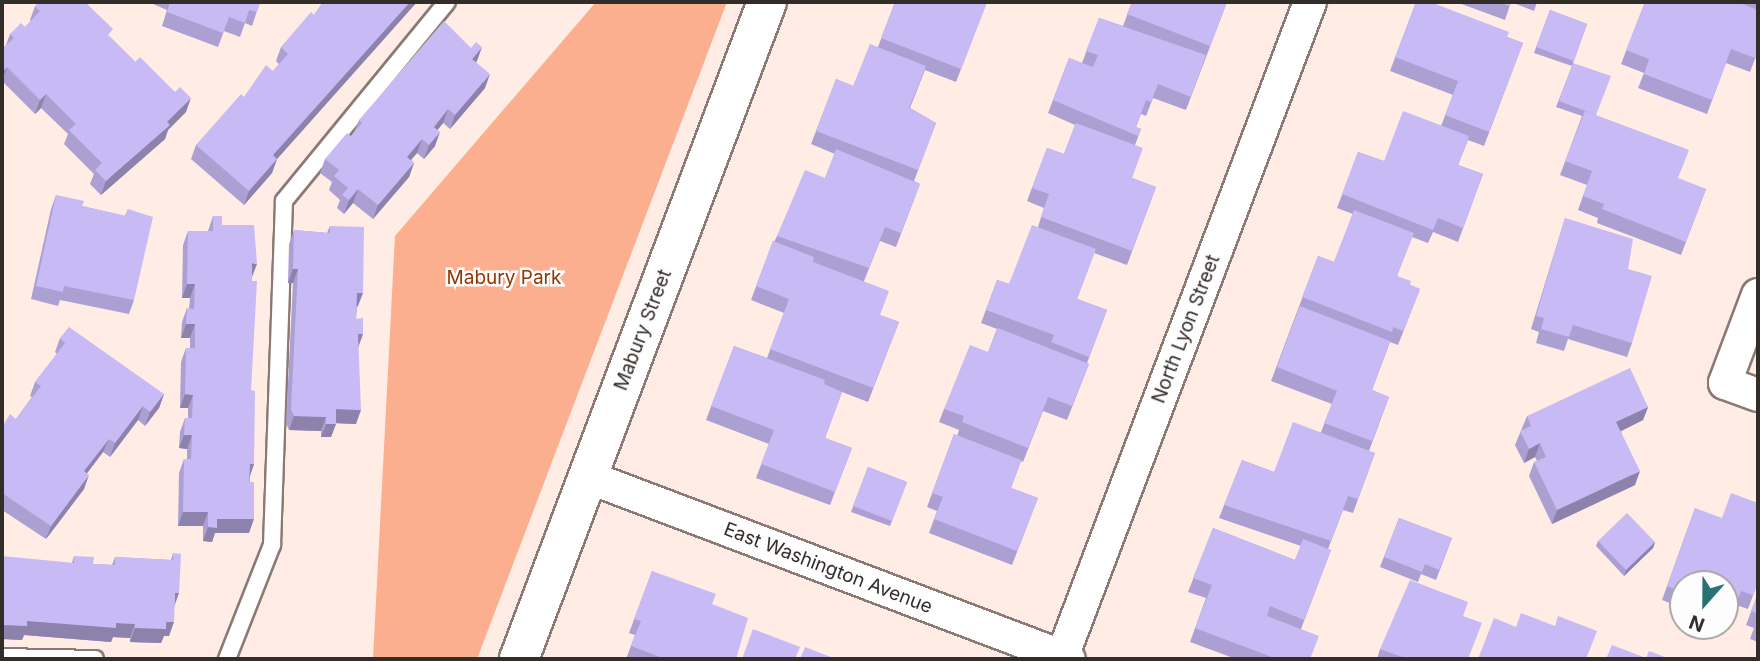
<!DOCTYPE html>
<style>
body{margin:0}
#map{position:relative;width:1760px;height:661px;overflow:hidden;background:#feece5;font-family:Inter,sans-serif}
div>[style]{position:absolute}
.green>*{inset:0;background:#fbaf8f}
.roads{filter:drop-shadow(2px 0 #8a7a73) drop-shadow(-2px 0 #8a7a73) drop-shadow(0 2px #8a7a73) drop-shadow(0 -2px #8a7a73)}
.service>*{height:16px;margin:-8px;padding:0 8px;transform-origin:8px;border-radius:8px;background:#fff}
.minor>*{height:32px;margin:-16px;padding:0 16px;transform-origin:16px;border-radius:16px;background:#fff}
.tertiary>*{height:38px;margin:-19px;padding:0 19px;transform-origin:19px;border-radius:19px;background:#fff}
.wall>*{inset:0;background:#aca0d2}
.shaded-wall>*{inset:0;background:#8c82ab}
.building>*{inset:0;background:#c8baf4}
span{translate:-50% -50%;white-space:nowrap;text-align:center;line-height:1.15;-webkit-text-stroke:5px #fdfdfd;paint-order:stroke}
.park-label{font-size:19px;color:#903704}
.street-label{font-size:19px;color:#332d2a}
.frame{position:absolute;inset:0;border:4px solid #332d2a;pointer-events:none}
.north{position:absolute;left:1669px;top:570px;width:70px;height:70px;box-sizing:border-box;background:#fdfdfd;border:2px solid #acaaa9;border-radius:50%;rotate:201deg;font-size:19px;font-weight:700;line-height:28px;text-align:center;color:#332d2a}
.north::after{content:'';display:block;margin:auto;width:24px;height:32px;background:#277177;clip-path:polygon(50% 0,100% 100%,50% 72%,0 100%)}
</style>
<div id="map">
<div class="green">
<div style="clip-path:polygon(596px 2px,727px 2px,477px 659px,373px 659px,395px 236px)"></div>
</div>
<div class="roads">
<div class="service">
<div style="left:2px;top:657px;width:93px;rotate:1.2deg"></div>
<div style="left:227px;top:659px;width:123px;rotate:-68.5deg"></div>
<div style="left:272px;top:545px;width:344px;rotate:-88deg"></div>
<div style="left:284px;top:201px;width:257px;rotate:-50.7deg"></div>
</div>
<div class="minor">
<div style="left:1758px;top:295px;width:94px;rotate:110.6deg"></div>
<div style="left:1725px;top:383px;width:35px;rotate:20deg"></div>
<div style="left:588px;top:477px;width:514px;rotate:20.73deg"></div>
<div style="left:1062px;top:657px;width:700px;rotate:-69.26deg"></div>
</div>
<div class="tertiary">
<div style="left:519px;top:659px;width:702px;rotate:-69.32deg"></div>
</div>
</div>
<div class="wall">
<div style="clip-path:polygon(153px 2px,260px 2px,252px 26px,245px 23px,240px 37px,224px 31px,218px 47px,162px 26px,167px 10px,153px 4px)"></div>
<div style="clip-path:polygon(323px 2px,417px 2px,277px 159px,272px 173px,244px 205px,191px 159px,196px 145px,244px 97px,273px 71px,279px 64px,276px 61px,281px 47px,314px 15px)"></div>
<div style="clip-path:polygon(895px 2px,987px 2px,956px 82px,925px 70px,910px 108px,936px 123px,914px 181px,920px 184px,896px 247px,880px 241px,864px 281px,880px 315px,899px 322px,868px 402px,842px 392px,825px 438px,852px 448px,830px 505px,756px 478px,769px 444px,706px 420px,734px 346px,767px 358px,784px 313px,751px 300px,773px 241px,774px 242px,777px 236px,825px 178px,835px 154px,811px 144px,836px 79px,853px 86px,878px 47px)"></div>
<div style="clip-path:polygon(1132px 2px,1227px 2px,1186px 110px,1153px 98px,1146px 116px,1141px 114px,1136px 127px,1141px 129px,1135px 145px,1132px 178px,1156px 187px,1127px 265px,1094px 253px,1077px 299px,1107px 310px,1087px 363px,1089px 364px,1067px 420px,1043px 411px,1023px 462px,1021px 461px,1011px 488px,1038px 498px,1012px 565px,929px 533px,937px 511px,927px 507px,954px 434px,957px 436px,959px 430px,939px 422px,944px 409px,988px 352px,997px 329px,981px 323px,997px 280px,1009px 284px,1038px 227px,1044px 208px,1027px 201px,1047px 148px,1064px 154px,1075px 125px,1048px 113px,1069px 58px,1082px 63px,1099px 18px,1123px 26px)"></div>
<div style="clip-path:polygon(1416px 2px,1523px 43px,1484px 146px,1468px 140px,1458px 165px,1483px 174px,1458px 242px,1433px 232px,1428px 243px,1412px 237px,1397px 276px,1410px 285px,1420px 289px,1398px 345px,1390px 342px,1372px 390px,1389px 397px,1369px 451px,1375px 453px,1353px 513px,1343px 510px,1328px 549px,1331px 550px,1301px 629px,1310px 659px,1236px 659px,1190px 642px,1206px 598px,1188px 592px,1213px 528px,1295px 560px,1301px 546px,1219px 518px,1242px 460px,1274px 472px,1321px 432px,1332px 404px,1271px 381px,1318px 256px,1334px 262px,1353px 214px,1337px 208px,1358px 152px,1384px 161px,1441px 126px,1453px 95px,1390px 71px)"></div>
<div style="clip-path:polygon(1456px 2px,1537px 2px,1534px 11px,1511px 2px,1505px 20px)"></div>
<div style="clip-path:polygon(1645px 2px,1758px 2px,1758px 51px,1750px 72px,1726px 63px,1707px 114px,1638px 88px,1644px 73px,1621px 64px)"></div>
<div style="clip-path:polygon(35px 6px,110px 37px,186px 112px,168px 130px,165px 139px,101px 195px,90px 184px,94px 174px,64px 144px,68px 134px,41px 108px,35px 114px,2px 81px,2px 82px,2px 49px,6px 45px,10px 34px,25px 27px,31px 21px,30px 20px)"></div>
<div style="clip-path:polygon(1550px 10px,1587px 24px,1573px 63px,1596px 115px,1678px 179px,1706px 189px,1681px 255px,1597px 223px,1598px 218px,1578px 210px,1587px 185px,1560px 175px,1582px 116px,1556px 107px,1572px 66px,1534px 53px)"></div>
<div style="clip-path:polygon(477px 61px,476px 62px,485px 88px,450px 129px,443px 123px,437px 130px,435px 146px,424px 159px,417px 153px,411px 160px,414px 163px,409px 177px,373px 219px,353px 203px,344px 214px,337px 208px,340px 200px,329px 190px,332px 182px,320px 173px,325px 159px,351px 136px,354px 132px,359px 120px)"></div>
<div style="clip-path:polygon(56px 195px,82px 206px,125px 216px,128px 209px,134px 300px,129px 314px,60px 300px,58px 306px,31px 299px,51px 209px)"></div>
<div style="clip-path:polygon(213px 216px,222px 225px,252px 277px,251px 390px,254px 464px,250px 476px,249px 533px,215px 533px,212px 542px,203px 541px,203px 526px,178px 526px,179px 473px,184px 459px,187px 459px,187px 449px,179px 448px,180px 432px,185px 418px,188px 418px,188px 408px,180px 408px,181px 362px,186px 348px,190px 348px,190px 338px,181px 338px,182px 322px,187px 308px,189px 309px,190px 298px,182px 298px,183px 245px,188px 231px,208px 231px)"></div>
<div style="clip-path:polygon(1565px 218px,1628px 269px,1632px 343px,1627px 357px,1568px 339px,1564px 351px,1536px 343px,1539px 332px,1531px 329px)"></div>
<div style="clip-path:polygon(330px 226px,358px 306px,357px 307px,356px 319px,358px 347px,356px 424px,336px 423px,331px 437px,321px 437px,321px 431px,289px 430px,286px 423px,293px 283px,288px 283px,289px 244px,294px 230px,327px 233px)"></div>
<div style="clip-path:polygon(60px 338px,164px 394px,159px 408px,145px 426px,138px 420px,110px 457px,103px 452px,87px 473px,84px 489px,46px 539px,2px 510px,2px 427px,16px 419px,32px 397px,30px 396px,35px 382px,57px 354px,55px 352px)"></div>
<div style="clip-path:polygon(1648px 407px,1643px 420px,1621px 431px,1635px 485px,1552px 524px,1529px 476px,1534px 462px,1537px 461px,1535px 457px,1524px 463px,1515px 445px,1527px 416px)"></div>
<div style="clip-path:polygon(868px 467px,907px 482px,890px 526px,851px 512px)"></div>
<div style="clip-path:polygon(1695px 508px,1758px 582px,1748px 609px,1736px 605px,1728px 625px,1725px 623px,1725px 584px,1683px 584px,1683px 608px,1662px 600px)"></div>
<div style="clip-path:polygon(1399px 518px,1452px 538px,1436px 580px,1421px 574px,1418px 582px,1380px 567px)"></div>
<div style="clip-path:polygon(1598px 541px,1655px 542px,1653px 548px,1624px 576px,1596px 546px)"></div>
<div style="clip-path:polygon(173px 553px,174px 607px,169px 636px,164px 636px,161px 643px,130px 642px,130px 638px,113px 637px,111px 642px,24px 635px,22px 640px,2px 639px,72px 563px,74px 556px,93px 564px,112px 565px,115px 557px,171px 560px)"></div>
<div style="clip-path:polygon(652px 571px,712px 604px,736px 659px,626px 659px,635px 635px,629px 633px)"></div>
<div style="clip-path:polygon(1758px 593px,1758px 642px,1750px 639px,1754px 628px,1746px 625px)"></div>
<div style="clip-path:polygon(1463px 616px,1468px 659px,1377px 659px,1380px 649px)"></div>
</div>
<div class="shaded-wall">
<div style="clip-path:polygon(410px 2px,417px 2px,277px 159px,272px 173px,244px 205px,249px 191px,273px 155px)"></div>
<div style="clip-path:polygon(482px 47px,477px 61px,467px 72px,472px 59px)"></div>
<div style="clip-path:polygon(7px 67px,2px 81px,2px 82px,3px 72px)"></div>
<div style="clip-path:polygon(490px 74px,485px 88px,450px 129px,455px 115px)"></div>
<div style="clip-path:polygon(46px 94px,41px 108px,35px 114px,40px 100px)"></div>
<div style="clip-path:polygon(191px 98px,186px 112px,168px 130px,165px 139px,101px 195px,106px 181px)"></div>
<div style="clip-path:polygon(448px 109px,443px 123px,429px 141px,434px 127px)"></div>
<div style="clip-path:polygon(440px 132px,435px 146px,424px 159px,429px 145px)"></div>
<div style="clip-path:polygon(422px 139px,417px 153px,402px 170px,407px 157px)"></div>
<div style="clip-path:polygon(414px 163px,409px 177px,373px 219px,378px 205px)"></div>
<div style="clip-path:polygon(358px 189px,353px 203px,344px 214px,349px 200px)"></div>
<div style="clip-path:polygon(252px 263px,257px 264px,252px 277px)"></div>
<div style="clip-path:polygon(293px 269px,298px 269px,293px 283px,288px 283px)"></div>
<div style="clip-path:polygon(187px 284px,195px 284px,190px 298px,182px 298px)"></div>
<div style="clip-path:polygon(357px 293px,363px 293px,358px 306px,352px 307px)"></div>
<div style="clip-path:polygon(186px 324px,195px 324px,190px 338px,181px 338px)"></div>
<div style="clip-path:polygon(358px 334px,363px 334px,358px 348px)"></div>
<div style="clip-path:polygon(164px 394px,159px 408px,145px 426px,150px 412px)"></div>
<div style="clip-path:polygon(185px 394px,193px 395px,188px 408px,180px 408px)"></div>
<div style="clip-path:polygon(143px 406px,138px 420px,110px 457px,115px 443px)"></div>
<div style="clip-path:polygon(1648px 407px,1643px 420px,1611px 436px,1616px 422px)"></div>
<div style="clip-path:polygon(336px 409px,361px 410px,356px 424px,331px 423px)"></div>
<div style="clip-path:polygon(294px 416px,326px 417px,321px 431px,289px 430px)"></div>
<div style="clip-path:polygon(326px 424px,336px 424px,331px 437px,321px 437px)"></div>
<div style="clip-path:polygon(184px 435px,192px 435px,187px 449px,179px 448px)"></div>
<div style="clip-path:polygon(109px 439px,103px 452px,79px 484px,84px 471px)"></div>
<div style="clip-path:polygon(1540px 443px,1535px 457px,1524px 463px,1529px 449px)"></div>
<div style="clip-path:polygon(250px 464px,254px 464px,249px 478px)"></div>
<div style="clip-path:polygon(1640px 471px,1635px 485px,1552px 524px,1557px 510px)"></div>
<div style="clip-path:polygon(89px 475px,84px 489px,46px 539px,51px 526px)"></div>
<div style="clip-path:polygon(183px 512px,208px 512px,203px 526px,178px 526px)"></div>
<div style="clip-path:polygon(217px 519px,254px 519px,249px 533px,215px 533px,212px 542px,203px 541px,208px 527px)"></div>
<div style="clip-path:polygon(1655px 542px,1653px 548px,1624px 576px,1626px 570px)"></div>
<div style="clip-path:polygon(175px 593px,179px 593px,174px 607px)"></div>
<div style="clip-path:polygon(27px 621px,116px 623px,135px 624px,130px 638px,113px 637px,111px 642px,24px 635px,22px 640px,2px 639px,2px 625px)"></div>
<div style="clip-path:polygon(166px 622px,174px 622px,169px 636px,164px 636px,161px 643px,130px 642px,135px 628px)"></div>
</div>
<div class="building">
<div style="clip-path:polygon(39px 2px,85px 2px,113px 29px,108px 35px,135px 62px,140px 57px,175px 92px,180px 87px,191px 98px,167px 122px,170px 125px,106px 181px,95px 170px,102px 163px,69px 130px,76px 124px,46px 94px,40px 100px,7px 67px,3px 72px,2px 71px,2px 49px,14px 38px,10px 34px,21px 23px,25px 27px,40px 11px,35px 6px)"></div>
<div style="clip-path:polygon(170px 2px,260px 2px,257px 12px,249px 10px,245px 23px,229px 17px,223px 33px,167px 12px)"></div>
<div style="clip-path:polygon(323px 2px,410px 2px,273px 155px,277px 159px,249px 191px,196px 145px,241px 94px,244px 97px,266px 65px,273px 71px,288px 54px,281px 47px,311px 12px,314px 15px)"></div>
<div style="clip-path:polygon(895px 2px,987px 2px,961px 69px,881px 38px)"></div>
<div style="clip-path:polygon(1132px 2px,1227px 2px,1210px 46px,1127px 14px)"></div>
<div style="clip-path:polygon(1416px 2px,1430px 2px,1509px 32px,1507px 37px,1523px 43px,1489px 132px,1445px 115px,1458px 81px,1395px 57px)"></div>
<div style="clip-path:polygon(1498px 2px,1511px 2px,1510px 6px)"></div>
<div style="clip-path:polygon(1645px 2px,1737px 2px,1758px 10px,1758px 50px,1755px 58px,1731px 49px,1712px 100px,1644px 74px,1649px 59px,1626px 50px)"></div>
<div style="clip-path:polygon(1550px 10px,1587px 24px,1574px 61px,1536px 47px)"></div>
<div style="clip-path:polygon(1099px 18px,1206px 55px,1191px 97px,1158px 84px,1151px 102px,1146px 100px,1136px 127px,1141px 129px,1138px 136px,1053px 100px,1069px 58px,1093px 67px,1098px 55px,1086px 51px)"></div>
<div style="clip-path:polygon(444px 21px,471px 48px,476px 42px,482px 47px,472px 59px,490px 74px,455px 115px,448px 109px,434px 127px,440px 132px,429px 145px,422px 139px,407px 157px,414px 163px,378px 205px,358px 189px,349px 200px,342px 195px,348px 188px,334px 176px,339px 170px,325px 159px,347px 133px,351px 136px,362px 123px,359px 120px)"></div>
<div style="clip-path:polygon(870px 44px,926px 66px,909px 108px,936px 123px,918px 170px,816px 131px,836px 79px,853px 86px)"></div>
<div style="clip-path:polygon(1573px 63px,1611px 76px,1596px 115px,1559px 101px)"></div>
<div style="clip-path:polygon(1403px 111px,1469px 136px,1458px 165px,1483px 174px,1463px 228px,1438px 218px,1433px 230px,1342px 194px,1358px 152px,1384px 161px)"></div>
<div style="clip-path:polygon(1585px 111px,1689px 150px,1678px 178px,1706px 189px,1686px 242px,1602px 209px,1604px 204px,1583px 196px,1592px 171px,1565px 161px)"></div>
<div style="clip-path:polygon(1076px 123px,1143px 148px,1132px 178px,1156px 187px,1132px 251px,1041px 217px,1049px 194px,1032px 188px,1047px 148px,1064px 154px)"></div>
<div style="clip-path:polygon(836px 149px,920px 184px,901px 233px,885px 227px,869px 268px,777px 236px,805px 170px,825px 178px)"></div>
<div style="clip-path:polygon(56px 195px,84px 201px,82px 206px,126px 216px,128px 209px,153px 217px,134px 300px,64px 286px,63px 292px,36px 286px)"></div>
<div style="clip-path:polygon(1354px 210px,1414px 233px,1397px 276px,1411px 281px,1410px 285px,1420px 289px,1403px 331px,1393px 327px,1392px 332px,1302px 297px,1318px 256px,1334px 262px)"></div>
<div style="clip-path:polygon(213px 216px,222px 216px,222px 225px,254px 225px,257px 264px,252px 263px,252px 281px,257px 281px,251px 390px,255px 391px,254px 464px,250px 464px,249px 482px,254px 482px,254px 519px,217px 519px,217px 528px,208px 527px,208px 512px,183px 512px,184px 459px,191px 459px,192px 435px,184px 435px,185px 418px,192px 418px,193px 395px,185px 394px,186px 348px,195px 348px,195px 324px,186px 324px,187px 308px,194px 309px,195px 284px,187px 284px,188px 231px,213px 231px)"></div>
<div style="clip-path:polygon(1565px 218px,1633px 239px,1628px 269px,1652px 276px,1632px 343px,1573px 325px,1569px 337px,1541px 329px,1544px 318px,1536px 316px)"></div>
<div style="clip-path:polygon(1032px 225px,1096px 249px,1077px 299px,1107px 310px,1089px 357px,1051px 342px,1054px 335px,986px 310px,997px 280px,1009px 284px)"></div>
<div style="clip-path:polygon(330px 226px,364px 227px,363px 293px,357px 293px,356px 319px,363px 318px,363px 334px,358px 334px,361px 410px,336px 409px,336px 424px,326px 424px,326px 417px,294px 416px,291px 409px,298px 269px,293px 269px,294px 230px,330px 233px)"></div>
<div style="clip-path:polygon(773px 241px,814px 257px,813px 262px,889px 291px,880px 315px,899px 322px,873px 388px,770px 349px,789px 299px,756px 286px)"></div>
<div style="clip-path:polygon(1300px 306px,1390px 341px,1372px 390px,1389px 397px,1372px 441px,1324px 423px,1337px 391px,1277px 367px)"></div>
<div style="clip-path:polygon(69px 327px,164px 394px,150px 412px,143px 406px,115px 443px,109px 439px,84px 471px,89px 475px,51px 526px,2px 493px,2px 427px,10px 414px,16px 419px,41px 386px,35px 382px,65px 343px,60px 338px)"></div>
<div style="clip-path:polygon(998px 328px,1089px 364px,1072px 406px,1048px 397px,1028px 448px,962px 422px,964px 416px,944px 409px,970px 345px,988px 352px)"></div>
<div style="clip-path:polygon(734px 346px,825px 380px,824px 384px,842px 392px,825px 438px,852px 448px,835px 492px,761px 464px,774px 430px,711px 406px)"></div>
<div style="clip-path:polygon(1630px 368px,1648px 407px,1616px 422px,1640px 471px,1557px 510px,1534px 462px,1546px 457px,1540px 443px,1529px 449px,1520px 431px,1531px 426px,1527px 416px)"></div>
<div style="clip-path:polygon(1293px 422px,1375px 453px,1358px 499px,1348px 496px,1331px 541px,1224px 505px,1242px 460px,1274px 472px)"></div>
<div style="clip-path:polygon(954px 434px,1021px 460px,1011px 488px,1038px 498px,1017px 551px,934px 519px,943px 497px,932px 493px)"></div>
<div style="clip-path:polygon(868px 467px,907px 482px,892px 521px,853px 506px)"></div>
<div style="clip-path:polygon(1731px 493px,1758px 503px,1758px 581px,1753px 595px,1741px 591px,1733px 611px,1725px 608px,1725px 584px,1683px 584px,1683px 592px,1667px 586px,1695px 508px,1722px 518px)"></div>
<div style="clip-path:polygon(1627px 513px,1655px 542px,1626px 570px,1598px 541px)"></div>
<div style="clip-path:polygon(1399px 518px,1452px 538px,1439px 570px,1425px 564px,1422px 572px,1384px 557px)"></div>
<div style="clip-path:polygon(1213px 528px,1295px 560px,1303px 539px,1331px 550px,1304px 620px,1270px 606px,1267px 616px,1319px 636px,1310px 659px,1277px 659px,1195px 628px,1212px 585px,1193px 578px)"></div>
<div style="clip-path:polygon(173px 553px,181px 554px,179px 593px,175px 593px,174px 622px,166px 622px,166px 629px,135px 628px,135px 624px,116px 623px,116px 628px,27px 621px,27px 626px,2px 625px,2px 556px,74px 563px,74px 556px,94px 557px,93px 564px,115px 565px,115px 557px,173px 560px)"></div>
<div style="clip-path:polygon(652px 571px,716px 594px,712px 604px,748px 618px,736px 659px,660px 659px,660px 657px,631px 646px,641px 621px,634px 619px)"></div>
<div style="clip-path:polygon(1410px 580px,1468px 602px,1463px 616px,1482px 623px,1468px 659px,1408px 659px,1380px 649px)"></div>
<div style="clip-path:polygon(1758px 593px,1758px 614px,1751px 611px)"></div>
<div style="clip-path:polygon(1521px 613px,1555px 626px,1558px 616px,1597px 631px,1586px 659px,1478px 659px,1494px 618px,1516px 627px)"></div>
<div style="clip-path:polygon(753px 629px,800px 647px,795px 659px,742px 659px)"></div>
<div style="clip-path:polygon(1612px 645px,1646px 658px,1649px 651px,1670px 659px,1606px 659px)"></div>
<div style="clip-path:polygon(805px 647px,836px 659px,800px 659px)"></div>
</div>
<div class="park-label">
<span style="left:504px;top:278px">Mabury Park</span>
</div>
<div class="street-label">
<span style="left:1186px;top:329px;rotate:-69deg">North Lyon Street</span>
<span style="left:643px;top:330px;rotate:-69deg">Mabury Street</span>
<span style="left:828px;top:568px;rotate:21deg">East Washington Avenue</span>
</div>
<div class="frame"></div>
<div class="north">N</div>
</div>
